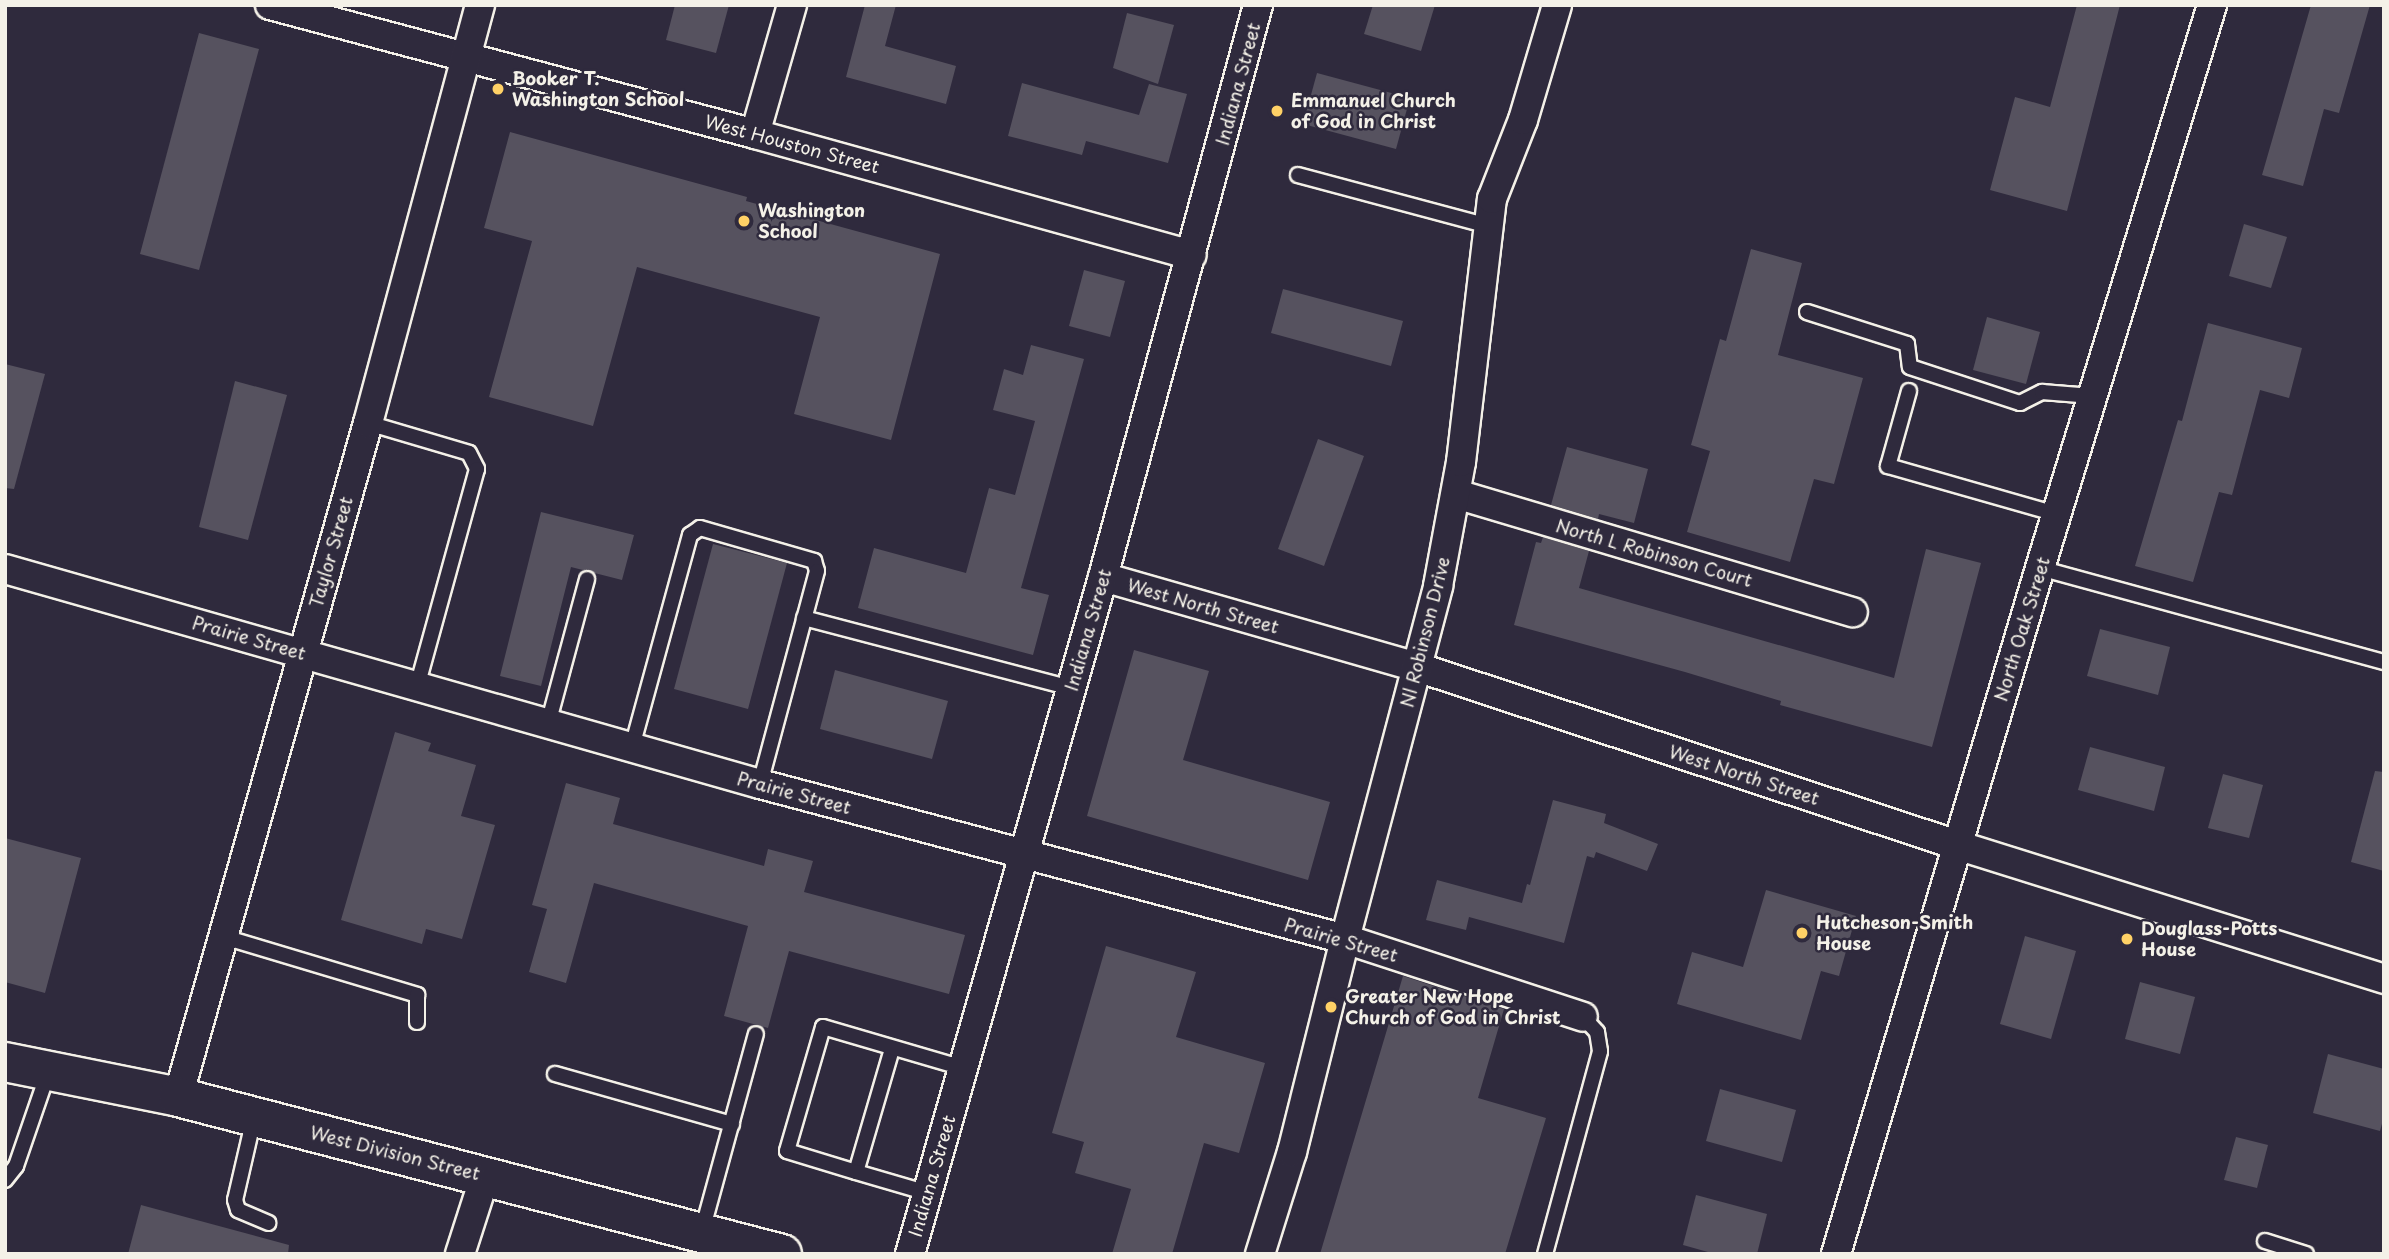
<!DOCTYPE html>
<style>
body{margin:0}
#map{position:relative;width:2389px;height:1259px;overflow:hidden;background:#2f2a3d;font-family:"Playpen Sans",sans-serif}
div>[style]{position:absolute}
.building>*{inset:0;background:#56525f}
.roads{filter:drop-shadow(2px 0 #f4f1e8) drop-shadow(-2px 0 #f4f1e8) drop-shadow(0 2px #f4f1e8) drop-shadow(0 -2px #f4f1e8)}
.lane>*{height:14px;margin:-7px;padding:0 7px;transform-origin:7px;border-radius:7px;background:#2f2a3d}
.street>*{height:28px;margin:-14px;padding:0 14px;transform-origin:14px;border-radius:14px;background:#2f2a3d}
.primary>*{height:38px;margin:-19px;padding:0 19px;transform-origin:19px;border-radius:19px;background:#2f2a3d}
.dots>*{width:19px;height:19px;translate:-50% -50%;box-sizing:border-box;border:4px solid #2f2a3d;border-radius:50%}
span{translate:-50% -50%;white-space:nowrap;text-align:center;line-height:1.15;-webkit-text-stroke:5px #2f2a3d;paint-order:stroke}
.poi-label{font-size:18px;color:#f4f1e8;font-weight:700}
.left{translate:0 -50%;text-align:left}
.street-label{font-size:18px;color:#f4f1e8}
.frame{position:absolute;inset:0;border:7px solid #f4f1e8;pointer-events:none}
</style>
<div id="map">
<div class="building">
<div style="clip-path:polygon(675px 5px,729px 5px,716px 53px,666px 40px)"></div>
<div style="clip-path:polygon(865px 5px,896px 5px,885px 46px,956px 66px,946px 104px,846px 77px)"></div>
<div style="clip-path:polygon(1373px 5px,1435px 5px,1421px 51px,1364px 34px)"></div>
<div style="clip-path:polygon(2077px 5px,2120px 5px,2067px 211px,1990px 190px,2015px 97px,2050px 107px)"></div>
<div style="clip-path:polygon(2311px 5px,2370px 5px,2339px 113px,2324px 109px,2303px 186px,2262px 175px)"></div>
<div style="clip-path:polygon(1127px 13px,1174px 25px,1158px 84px,1113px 68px)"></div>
<div style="clip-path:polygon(199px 33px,259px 49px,199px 270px,140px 254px)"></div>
<div style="clip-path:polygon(1317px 73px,1410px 98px,1396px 149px,1303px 124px)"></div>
<div style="clip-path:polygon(1022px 83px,1139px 115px,1149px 84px,1187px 94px,1168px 163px,1086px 141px,1082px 155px,1008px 136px)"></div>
<div style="clip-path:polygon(510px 132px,747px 197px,746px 201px,940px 254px,891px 440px,794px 414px,820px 317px,637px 267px,593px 426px,489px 397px,532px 241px,484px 228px)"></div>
<div style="clip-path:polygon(2244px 224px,2287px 237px,2271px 288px,2229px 276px)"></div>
<div style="clip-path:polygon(1751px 249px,1802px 263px,1778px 355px,1863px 378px,1834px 484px,1814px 479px,1790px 562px,1687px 532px,1710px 451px,1691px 445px,1720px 339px,1726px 341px)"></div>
<div style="clip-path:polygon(1084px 270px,1125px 281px,1110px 337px,1069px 326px)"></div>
<div style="clip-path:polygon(1283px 289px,1403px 321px,1391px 366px,1271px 333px)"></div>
<div style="clip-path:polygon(1987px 317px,2040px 332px,2026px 384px,1973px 370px)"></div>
<div style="clip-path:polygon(2208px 323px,2302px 348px,2289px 398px,2260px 390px,2232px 495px,2219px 492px,2193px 582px,2135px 566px,2178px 420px,2182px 421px)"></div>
<div style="clip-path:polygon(1031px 345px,1084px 359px,1021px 588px,1049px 595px,1033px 655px,858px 608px,874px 548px,966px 573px,989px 488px,1015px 495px,1035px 421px,993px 410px,1004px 369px,1023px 375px)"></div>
<div style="clip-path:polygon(5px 364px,45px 374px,14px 489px,5px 488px)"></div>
<div style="clip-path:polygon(235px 381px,287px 395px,248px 540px,199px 527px)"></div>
<div style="clip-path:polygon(1318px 439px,1364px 456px,1324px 566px,1278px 549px)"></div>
<div style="clip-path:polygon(1567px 447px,1648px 469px,1634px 523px,1599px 514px,1598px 519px,1551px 505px)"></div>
<div style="clip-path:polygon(541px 512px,634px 535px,622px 580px,571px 567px,541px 686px,500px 676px)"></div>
<div style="clip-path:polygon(1543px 537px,1589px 551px,1579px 588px,1894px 678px,1926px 549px,1981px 563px,1932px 747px,1780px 705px,1781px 701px,1685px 672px,1514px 625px,1536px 542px,1541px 543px)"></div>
<div style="clip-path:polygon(713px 544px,787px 563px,748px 709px,674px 689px)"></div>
<div style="clip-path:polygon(2100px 629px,2170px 647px,2158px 695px,2087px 676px)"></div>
<div style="clip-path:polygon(1134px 650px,1209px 671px,1183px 760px,1330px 802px,1308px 880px,1087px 816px)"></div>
<div style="clip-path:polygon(835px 670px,948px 701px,932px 759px,820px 729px)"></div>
<div style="clip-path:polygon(395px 732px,431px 743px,428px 751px,476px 765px,461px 816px,495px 825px,462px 939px,426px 929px,422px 944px,341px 920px)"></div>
<div style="clip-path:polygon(2090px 747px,2165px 767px,2154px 811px,2078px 790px)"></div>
<div style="clip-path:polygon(2375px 771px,2384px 772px,2384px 871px,2351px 862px)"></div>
<div style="clip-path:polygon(2223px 774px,2263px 785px,2249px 838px,2208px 828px)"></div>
<div style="clip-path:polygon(566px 783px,620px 798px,613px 824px,764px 866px,768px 849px,813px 861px,804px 892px,965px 935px,949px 994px,789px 951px,768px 1028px,724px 1016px,748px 926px,594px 883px,566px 983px,529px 972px,547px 909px,532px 905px)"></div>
<div style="clip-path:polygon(1553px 800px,1606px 814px,1604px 823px,1658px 844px,1647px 871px,1596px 852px,1594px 858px,1587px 856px,1564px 943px,1469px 917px,1466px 930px,1426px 920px,1437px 880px,1522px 903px,1527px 884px,1530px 885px)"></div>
<div style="clip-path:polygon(5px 838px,81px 858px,45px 993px,5px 982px)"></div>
<div style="clip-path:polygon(1766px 890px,1856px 916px,1839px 976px,1821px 971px,1801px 1040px,1677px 1004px,1692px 952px,1743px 967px)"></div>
<div style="clip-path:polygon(2025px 936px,2076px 951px,2051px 1039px,2000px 1024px)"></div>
<div style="clip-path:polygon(1106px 946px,1196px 972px,1176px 1037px,1265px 1063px,1239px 1153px,1204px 1143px,1172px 1254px,1112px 1254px,1131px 1189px,1075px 1173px,1084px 1142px,1052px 1133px)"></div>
<div style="clip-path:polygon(1403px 976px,1504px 1009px,1478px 1098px,1546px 1118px,1505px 1254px,1320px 1254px)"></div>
<div style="clip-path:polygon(2140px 982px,2195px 997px,2180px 1054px,2125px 1039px)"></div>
<div style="clip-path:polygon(2328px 1054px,2384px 1069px,2384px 1116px,2380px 1131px,2313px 1113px)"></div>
<div style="clip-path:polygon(1720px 1089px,1796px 1110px,1782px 1162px,1706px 1141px)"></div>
<div style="clip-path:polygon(2236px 1137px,2268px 1145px,2257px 1188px,2224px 1180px)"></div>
<div style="clip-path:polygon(1696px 1195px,1767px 1214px,1757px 1254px,1715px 1254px,1683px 1245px)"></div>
<div style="clip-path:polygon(141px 1205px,289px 1245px,288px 1254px,128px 1254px)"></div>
</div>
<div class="roads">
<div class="lane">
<div style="left:1298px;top:175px;width:198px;rotate:15deg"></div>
<div style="left:1807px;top:312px;width:105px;rotate:17.7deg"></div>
<div style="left:1907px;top:344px;width:23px;rotate:83deg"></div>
<div style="left:1910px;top:367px;width:116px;rotate:18.1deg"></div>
<div style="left:2020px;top:403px;width:25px;rotate:-27deg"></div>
<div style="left:2042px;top:392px;width:50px;rotate:4.6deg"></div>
<div style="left:1909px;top:391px;width:78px;rotate:105.6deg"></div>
<div style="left:1888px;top:466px;width:175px;rotate:15.9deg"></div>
<div style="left:368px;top:423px;width:105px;rotate:16.5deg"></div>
<div style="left:469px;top:453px;width:18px;rotate:63deg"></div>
<div style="left:477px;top:469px;width:226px;rotate:105.4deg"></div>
<div style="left:2040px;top:568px;width:357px;rotate:15.3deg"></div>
<div style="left:804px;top:618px;width:276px;rotate:14.7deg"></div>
<div style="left:548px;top:724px;width:150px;rotate:-74.9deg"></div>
<div style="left:632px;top:747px;width:220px;rotate:-74.7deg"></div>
<div style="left:690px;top:535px;width:12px;rotate:-35deg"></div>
<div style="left:700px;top:528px;width:119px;rotate:16.1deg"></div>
<div style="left:814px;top:561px;width:10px;rotate:73deg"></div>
<div style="left:817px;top:571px;width:220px;rotate:105deg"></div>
<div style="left:224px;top:937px;width:202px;rotate:16.7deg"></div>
<div style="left:417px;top:995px;width:27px;rotate:90deg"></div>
<div style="left:892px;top:1049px;width:128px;rotate:106.3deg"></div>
<div style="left:856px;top:1172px;width:72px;rotate:-163.1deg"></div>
<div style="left:787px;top:1151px;width:129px;rotate:-73.8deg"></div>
<div style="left:823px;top:1027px;width:146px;rotate:16.3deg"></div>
<div style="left:555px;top:1074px;width:184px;rotate:15.8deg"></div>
<div style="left:254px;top:1118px;width:84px;rotate:103deg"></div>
<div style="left:235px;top:1200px;width:10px;rotate:73deg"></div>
<div style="left:238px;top:1210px;width:33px;rotate:23deg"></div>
<div style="left:856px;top:1172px;width:75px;rotate:16.3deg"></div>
<div style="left:5px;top:1180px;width:18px;rotate:-52deg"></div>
<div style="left:16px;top:1166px;width:98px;rotate:-71deg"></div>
<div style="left:702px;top:1231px;width:204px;rotate:-74.7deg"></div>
<div style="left:2265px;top:1241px;width:43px;rotate:17.6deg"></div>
<div style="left:1545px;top:1254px;width:210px;rotate:-74.8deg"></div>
<div style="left:1600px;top:1051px;width:19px;rotate:-99deg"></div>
<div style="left:1597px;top:1032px;width:21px;rotate:-133deg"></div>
</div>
<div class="street">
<div style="left:270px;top:5px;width:502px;rotate:14.89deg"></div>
<div style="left:755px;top:134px;width:453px;rotate:15.5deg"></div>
<div style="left:755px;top:134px;width:134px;rotate:-74deg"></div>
<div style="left:1456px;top:494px;width:414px;rotate:16.6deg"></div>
<div style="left:5px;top:569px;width:785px;rotate:15.9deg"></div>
<div style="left:760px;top:784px;width:605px;rotate:14.84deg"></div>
<div style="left:1345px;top:939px;width:250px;rotate:18.1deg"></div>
<div style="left:1103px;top:577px;width:327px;rotate:16deg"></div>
<div style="left:1417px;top:667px;width:569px;rotate:18.24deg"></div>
<div style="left:1957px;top:845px;width:448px;rotate:17.4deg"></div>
<div style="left:178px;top:1097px;width:700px;rotate:-74.26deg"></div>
<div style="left:368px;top:423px;width:433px;rotate:-75deg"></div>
<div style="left:460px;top:1254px;width:82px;rotate:-72.2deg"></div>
<div style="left:910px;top:1254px;width:704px;rotate:-74.09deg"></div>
<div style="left:1103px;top:577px;width:593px;rotate:-74.84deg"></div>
<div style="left:1260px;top:1254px;width:107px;rotate:-72.6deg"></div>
<div style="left:1292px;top:1152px;width:219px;rotate:-76deg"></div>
<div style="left:1345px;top:939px;width:365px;rotate:-75.2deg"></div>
<div style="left:1438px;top:586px;width:126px;rotate:-79.5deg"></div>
<div style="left:1461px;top:462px;width:265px;rotate:-83.3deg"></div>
<div style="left:1492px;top:199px;width:85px;rotate:-68.6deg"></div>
<div style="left:1523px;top:120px;width:120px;rotate:-73.5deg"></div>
<div style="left:1836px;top:1254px;width:716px;rotate:-73.44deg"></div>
<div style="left:2040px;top:568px;width:589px;rotate:-73.01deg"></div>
</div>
<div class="primary">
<div style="left:5px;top:1062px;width:177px;rotate:11.4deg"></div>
<div style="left:178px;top:1097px;width:624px;rotate:14.57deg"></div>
</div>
</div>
<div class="dots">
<div style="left:498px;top:89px;background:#ffd166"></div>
<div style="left:1277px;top:111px;background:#ffd166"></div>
<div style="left:744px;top:221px;background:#ffd166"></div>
<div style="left:1802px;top:933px;background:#ffd166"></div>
<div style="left:2127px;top:939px;background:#ffd166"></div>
<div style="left:1331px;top:1007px;background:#ffd166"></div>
</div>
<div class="poi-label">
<span class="left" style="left:512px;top:89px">Booker T.<br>Washington School</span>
<span class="left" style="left:1291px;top:111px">Emmanuel Church<br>of God in Christ</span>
<span class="left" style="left:758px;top:221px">Washington<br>School</span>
<span class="left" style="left:1816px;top:933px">Hutcheson-Smith<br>House</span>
<span class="left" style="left:2141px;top:939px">Douglass-Potts<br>House</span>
<span class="left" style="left:1345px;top:1007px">Greater New Hope<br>Church of God in Christ</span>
</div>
<div class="street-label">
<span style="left:1238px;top:84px;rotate:-75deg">Indiana Street</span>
<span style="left:792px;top:144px;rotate:15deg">West Houston Street</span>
<span style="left:331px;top:552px;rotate:-74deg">Taylor Street</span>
<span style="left:1654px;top:553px;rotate:16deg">North L Robinson Court</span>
<span style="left:1203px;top:606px;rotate:16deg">West North Street</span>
<span style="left:2022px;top:629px;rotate:-73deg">North Oak Street</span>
<span style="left:1088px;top:630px;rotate:-74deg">Indiana Street</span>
<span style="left:1425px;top:632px;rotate:-76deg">Nl Robinson Drive</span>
<span style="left:249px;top:638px;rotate:16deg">Prairie Street</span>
<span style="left:1744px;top:775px;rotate:18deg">West North Street</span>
<span style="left:794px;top:793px;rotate:15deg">Prairie Street</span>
<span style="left:1341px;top:940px;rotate:16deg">Prairie Street</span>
<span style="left:395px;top:1153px;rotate:14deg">West Division Street</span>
<span style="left:932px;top:1176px;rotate:-74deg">Indiana Street</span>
</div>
<div class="frame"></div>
</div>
